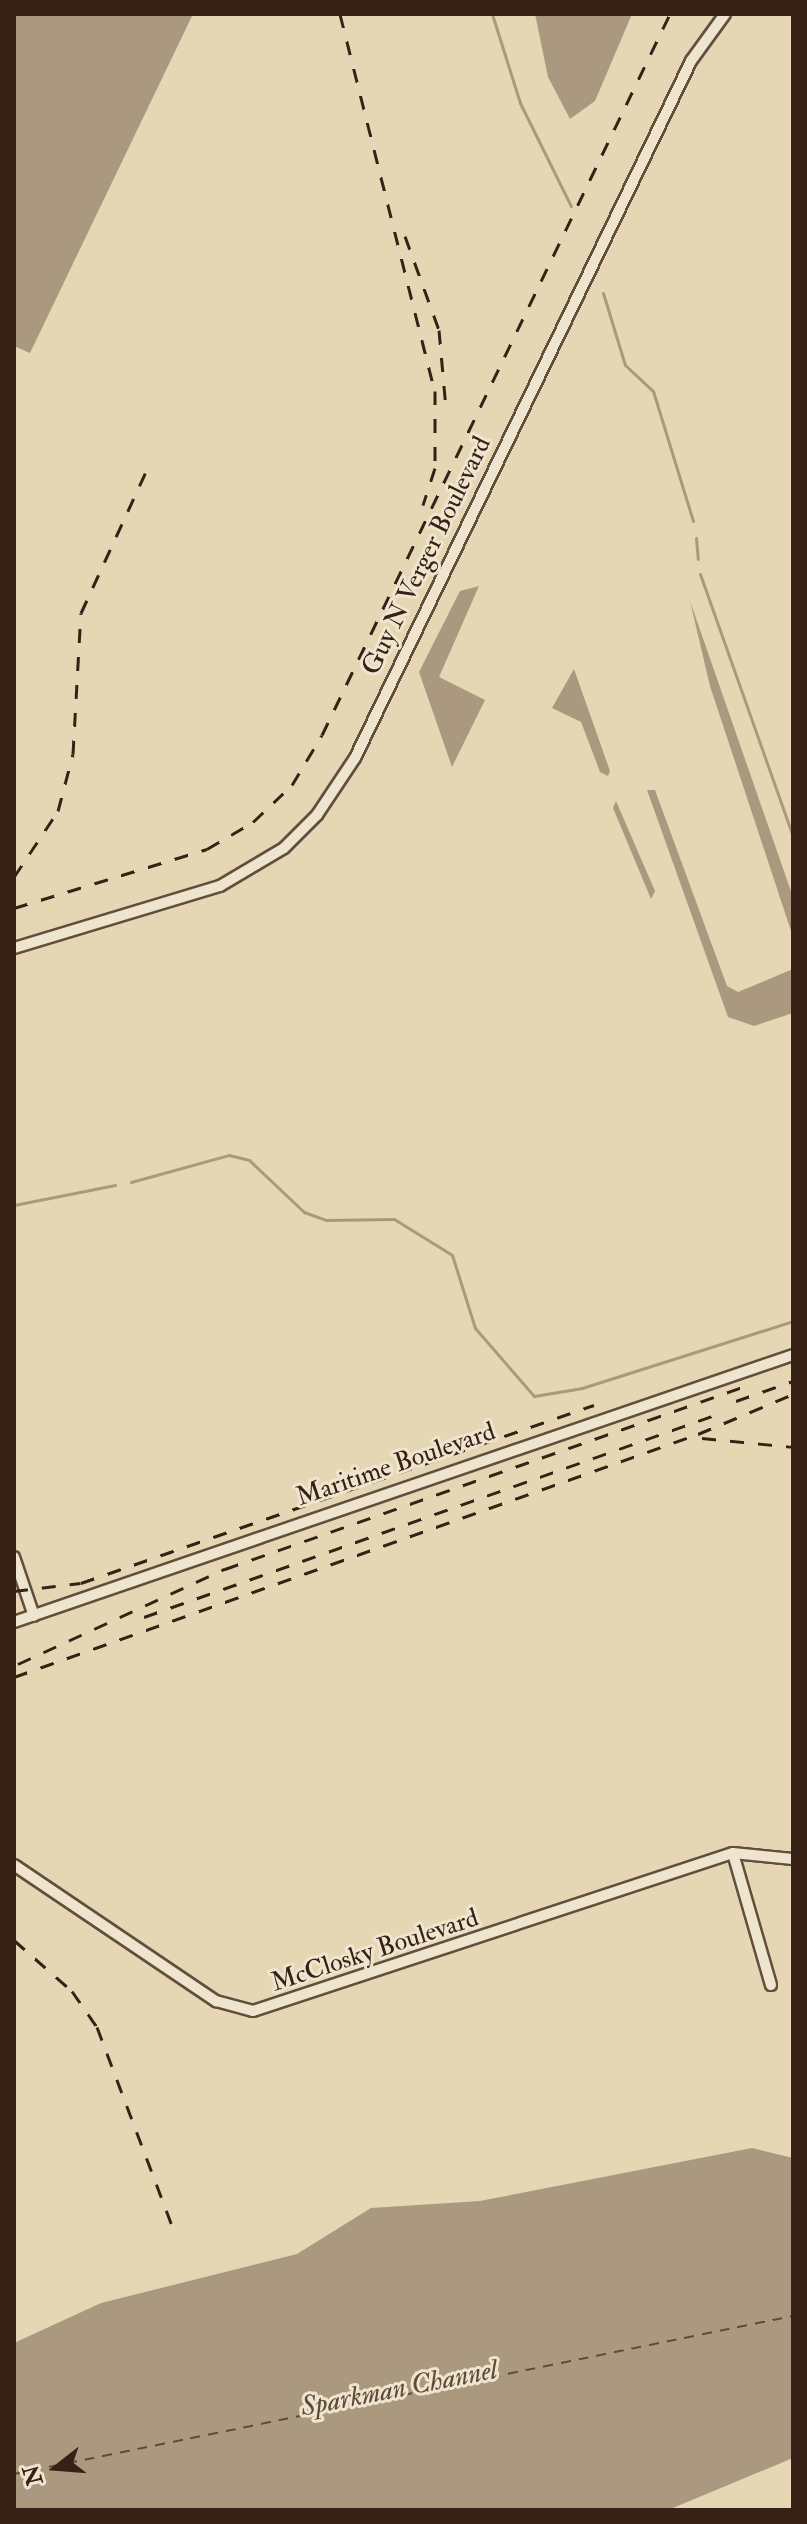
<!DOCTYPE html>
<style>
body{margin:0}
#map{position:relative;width:807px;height:2524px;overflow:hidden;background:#e6d7b4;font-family:"IM FELL Double Pica",serif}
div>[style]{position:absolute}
.water>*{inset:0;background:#aa997e}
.stream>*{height:3px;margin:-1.5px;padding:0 1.5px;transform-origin:1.5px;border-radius:1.5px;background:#aa997e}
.ferry>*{height:2px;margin-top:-1px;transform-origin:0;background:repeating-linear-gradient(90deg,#5f4a3a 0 10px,transparent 0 18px)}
.roads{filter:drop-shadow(2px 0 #634e3e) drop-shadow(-2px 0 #634e3e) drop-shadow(0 2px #634e3e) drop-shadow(0 -2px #634e3e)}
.minor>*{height:10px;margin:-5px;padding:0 5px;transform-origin:5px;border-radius:5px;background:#efe5ce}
.rail>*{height:3px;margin-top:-1.5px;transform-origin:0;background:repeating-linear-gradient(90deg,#372016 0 14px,transparent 0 28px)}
span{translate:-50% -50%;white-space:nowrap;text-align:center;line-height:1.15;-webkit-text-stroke:6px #efe5ce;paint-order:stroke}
.street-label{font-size:26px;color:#372016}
.water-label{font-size:28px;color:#5f4a3a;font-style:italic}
.frame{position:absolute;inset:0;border:16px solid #372016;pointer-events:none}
.north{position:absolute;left:16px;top:2428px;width:80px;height:80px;-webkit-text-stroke:6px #efe5ce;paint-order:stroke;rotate:253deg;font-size:22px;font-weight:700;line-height:32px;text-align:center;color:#372016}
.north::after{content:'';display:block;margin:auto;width:28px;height:36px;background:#372016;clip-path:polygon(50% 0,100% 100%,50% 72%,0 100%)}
</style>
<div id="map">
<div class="water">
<div style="clip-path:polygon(14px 14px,193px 14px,30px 353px,14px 346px)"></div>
<div style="clip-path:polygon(535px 14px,632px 14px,595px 101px,570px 119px,548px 77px)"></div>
<div style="clip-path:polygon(479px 586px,439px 677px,485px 700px,452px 767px,419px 672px,460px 591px)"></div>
<div style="clip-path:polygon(690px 601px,793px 897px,793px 937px,710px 686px)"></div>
<div style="clip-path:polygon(574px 669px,610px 771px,608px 776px,600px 772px,581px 722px,552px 708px)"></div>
<div style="clip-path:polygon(647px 790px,655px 790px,727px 986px,738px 992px,793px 969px,793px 1013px,754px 1026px,728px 1017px)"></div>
<div style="clip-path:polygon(616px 801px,655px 891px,651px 899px,613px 808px)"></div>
<div style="clip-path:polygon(752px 2148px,793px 2158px,793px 2458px,668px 2510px,14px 2510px,14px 2343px,101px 2303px,297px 2254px,371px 2208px,480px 2201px)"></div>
</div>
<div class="stream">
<div style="left:492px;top:14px;width:93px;rotate:72.5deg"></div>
<div style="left:520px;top:103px;width:115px;rotate:63.7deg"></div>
<div style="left:603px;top:293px;width:75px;rotate:73deg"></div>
<div style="left:625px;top:365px;width:38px;rotate:43deg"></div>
<div style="left:653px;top:391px;width:136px;rotate:72.9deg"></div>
<div style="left:696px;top:538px;width:21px;rotate:85deg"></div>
<div style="left:700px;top:574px;width:279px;rotate:70.5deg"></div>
<div style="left:131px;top:1182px;width:102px;rotate:-15.4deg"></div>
<div style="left:229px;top:1155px;width:21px;rotate:14deg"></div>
<div style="left:249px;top:1160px;width:76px;rotate:43.4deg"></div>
<div style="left:304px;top:1212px;width:23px;rotate:20deg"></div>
<div style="left:326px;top:1220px;width:68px;rotate:-0.8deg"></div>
<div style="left:394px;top:1219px;width:68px;rotate:31.8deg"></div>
<div style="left:452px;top:1255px;width:77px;rotate:72.5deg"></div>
<div style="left:475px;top:1328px;width:90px;rotate:49.1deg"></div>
<div style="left:534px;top:1396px;width:49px;rotate:-9.5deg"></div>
<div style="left:582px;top:1388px;width:221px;rotate:-17.6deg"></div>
<div style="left:14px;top:1205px;width:103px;rotate:-11.2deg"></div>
</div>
<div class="ferry">
<div style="left:14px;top:2474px;width:795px;rotate:-11.47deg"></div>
</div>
<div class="roads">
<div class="minor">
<div style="left:14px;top:948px;width:215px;rotate:-16.8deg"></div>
<div style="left:220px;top:886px;width:74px;rotate:-30.7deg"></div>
<div style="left:284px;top:848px;width:47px;rotate:-45deg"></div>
<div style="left:317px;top:815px;width:69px;rotate:-56.3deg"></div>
<div style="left:355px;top:758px;width:774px;rotate:-64.26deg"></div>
<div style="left:691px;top:61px;width:58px;rotate:-54.1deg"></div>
<div style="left:14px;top:1557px;width:62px;rotate:71.3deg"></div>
<div style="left:14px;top:1622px;width:823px;rotate:-18.92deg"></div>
<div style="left:14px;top:1865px;width:244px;rotate:34deg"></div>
<div style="left:216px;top:2001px;width:38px;rotate:15deg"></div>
<div style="left:253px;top:2011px;width:505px;rotate:-18.22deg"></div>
<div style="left:771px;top:1985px;width:137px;rotate:-106.1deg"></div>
<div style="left:733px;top:1853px;width:60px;rotate:5.7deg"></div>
</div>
</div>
<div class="rail">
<div style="left:340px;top:14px;width:389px;rotate:75.9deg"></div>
<div style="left:435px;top:391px;width:77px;rotate:90deg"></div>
<div style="left:435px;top:468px;width:39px;rotate:108deg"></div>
<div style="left:405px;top:236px;width:100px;rotate:70.1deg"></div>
<div style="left:439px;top:330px;width:79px;rotate:84.9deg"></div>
<div style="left:14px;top:877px;width:79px;rotate:-56.3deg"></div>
<div style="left:58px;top:811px;width:59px;rotate:-75.3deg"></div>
<div style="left:73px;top:754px;width:141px;rotate:-86.8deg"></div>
<div style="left:81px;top:613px;width:161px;rotate:-65.3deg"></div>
<div style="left:14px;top:908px;width:202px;rotate:-17deg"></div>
<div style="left:207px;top:849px;width:53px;rotate:-30.4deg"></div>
<div style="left:253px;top:822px;width:54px;rotate:-43.5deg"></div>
<div style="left:292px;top:785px;width:58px;rotate:-59deg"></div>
<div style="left:322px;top:735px;width:801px;rotate:-64.24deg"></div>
<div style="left:736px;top:1401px;width:60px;rotate:-19.3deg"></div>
<div style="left:702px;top:1438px;width:91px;rotate:5.6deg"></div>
<div style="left:14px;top:1591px;width:67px;rotate:-6.8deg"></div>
<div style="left:81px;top:1583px;width:543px;rotate:-19.14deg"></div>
<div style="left:144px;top:1617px;width:609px;rotate:-19.48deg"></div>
<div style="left:18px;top:1664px;width:228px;rotate:-24.7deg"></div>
<div style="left:225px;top:1569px;width:558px;rotate:-19.38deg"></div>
<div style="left:14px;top:1677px;width:726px;rotate:-19.56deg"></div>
<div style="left:698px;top:1434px;width:103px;rotate:-22.8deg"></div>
<div style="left:14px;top:1940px;width:77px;rotate:41.3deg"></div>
<div style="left:72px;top:1991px;width:44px;rotate:55.2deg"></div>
<div style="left:97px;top:2027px;width:213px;rotate:69.3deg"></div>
</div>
<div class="street-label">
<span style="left:427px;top:556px;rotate:-64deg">Guy N Verger Boulevard</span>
<span style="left:396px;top:1465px;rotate:-19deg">Maritime Boulevard</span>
<span style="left:375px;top:1951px;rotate:-18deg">McClosky Boulevard</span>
</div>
<div class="water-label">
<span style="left:399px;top:2389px;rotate:-11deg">Sparkman Channel</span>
</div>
<div class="frame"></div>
<div class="north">N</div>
</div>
